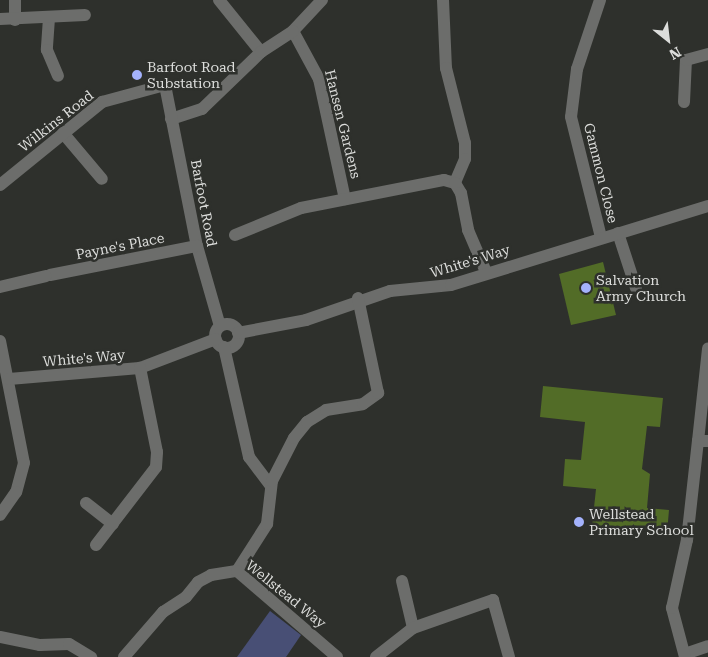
<!DOCTYPE html>
<style>
body{margin:0}
#map{position:relative;width:708px;height:657px;overflow:hidden;background:#2e302c;font-family:"Roboto Serif",serif}
div>[style]{position:absolute}
.green>*{inset:0;background:#484f75}
.building>*{inset:0;background:#526c27}
.minor>*{height:12px;margin:-6px;padding:0 6px;transform-origin:6px;border-radius:6px;background:#6c6d6b}
.minor>.ring{margin:-6px;padding:0;box-sizing:content-box;background:none;border:12px solid #6c6d6b;border-radius:50%}
.dots>*{width:14px;height:14px;translate:-50% -50%;box-sizing:border-box;border:2px solid #2e302c;border-radius:50%}
span{translate:-50% -50%;white-space:nowrap;text-align:center;line-height:1.15;-webkit-text-stroke:5px #2e302c;paint-order:stroke}
.poi-label{font-size:14px;color:#dcdddb}
.left{translate:0 -50%;text-align:left}
.street-label{font-size:14px;color:#dcdddb}
.north{position:absolute;left:643px;top:15px;width:50px;height:50px;-webkit-text-stroke:4px #2e302c;paint-order:stroke;rotate:151deg;font-size:14px;font-weight:700;line-height:20px;text-align:center;color:#dcdddb}
.north::after{content:'';display:block;margin:auto;width:18px;height:22px;background:#dcdddb;clip-path:polygon(50% 0,100% 100%,50% 72%,0 100%)}
</style>
<div id="map">
<div class="green">
<div style="clip-path:polygon(270px 611px,301px 635px,286px 657px,237px 657px)"></div>
</div>
<div class="building">
<div style="clip-path:polygon(603px 262px,616px 315px,571px 325px,559px 274px)"></div>
<div style="clip-path:polygon(543px 386px,663px 398px,660px 427px,647px 426px,642px 469px,650px 474px,647px 508px,669px 510px,667px 533px,592px 526px,596px 489px,563px 486px,565px 459px,581px 460px,585px 422px,540px 417px)"></div>
</div>
<div class="minor">
<div style="left:15px;top:0;width:20px;rotate:90deg"></div>
<div style="left:219px;top:0;width:67px;rotate:51.1deg"></div>
<div style="left:322px;top:0;width:42px;rotate:133.1deg"></div>
<div style="left:293px;top:31px;width:55px;rotate:61.6deg"></div>
<div style="left:319px;top:79px;width:123px;rotate:77.8deg"></div>
<div style="left:443px;top:0;width:68px;rotate:87.5deg"></div>
<div style="left:446px;top:68px;width:77px;rotate:75.8deg"></div>
<div style="left:465px;top:143px;width:16px;rotate:90deg"></div>
<div style="left:465px;top:159px;width:26px;rotate:113deg"></div>
<div style="left:600px;top:0;width:73px;rotate:108.4deg"></div>
<div style="left:577px;top:69px;width:48px;rotate:97.1deg"></div>
<div style="left:571px;top:117px;width:124px;rotate:76deg"></div>
<div style="left:49px;top:18px;width:32px;rotate:94deg"></div>
<div style="left:47px;top:50px;width:28px;rotate:67deg"></div>
<div style="left:0;top:19px;width:85px;rotate:-2.7deg"></div>
<div style="left:684px;top:102px;width:42px;rotate:-87.3deg"></div>
<div style="left:686px;top:60px;width:23px;rotate:-15deg"></div>
<div style="left:171px;top:119px;width:33px;rotate:-18deg"></div>
<div style="left:202px;top:109px;width:82px;rotate:-44deg"></div>
<div style="left:261px;top:52px;width:38px;rotate:-33deg"></div>
<div style="left:63px;top:133px;width:60px;rotate:49.7deg"></div>
<div style="left:0;top:185px;width:132px;rotate:-39.1deg"></div>
<div style="left:102px;top:102px;width:65px;rotate:-15.1deg"></div>
<div style="left:165px;top:85px;width:164px;rotate:78.8deg"></div>
<div style="left:197px;top:246px;width:83px;rotate:74deg"></div>
<div style="left:618px;top:233px;width:58px;rotate:71.9deg"></div>
<div style="left:235px;top:235px;width:71px;rotate:-22.2deg"></div>
<div style="left:301px;top:208px;width:146px;rotate:-11.1deg"></div>
<div style="left:444px;top:180px;width:11px;rotate:15deg"></div>
<div style="left:455px;top:183px;width:12px;rotate:59deg"></div>
<div style="left:461px;top:193px;width:38px;rotate:79deg"></div>
<div style="left:468px;top:230px;width:46px;rotate:66.8deg"></div>
<div style="left:50px;top:275px;width:150px;rotate:-11.2deg"></div>
<div style="left:0;top:287px;width:47px;rotate:-13.4deg"></div>
<div class="ring" style="left:215px;top:324px;width:12px;height:12px"></div>
<div style="left:238px;top:333px;width:69px;rotate:-10.8deg"></div>
<div style="left:306px;top:320px;width:89px;rotate:-19deg"></div>
<div style="left:390px;top:291px;width:61px;rotate:-5.6deg"></div>
<div style="left:451px;top:285px;width:269px;rotate:-17.1deg"></div>
<div style="left:0;top:341px;width:124px;rotate:78.9deg"></div>
<div style="left:24px;top:463px;width:30px;rotate:105deg"></div>
<div style="left:16px;top:492px;width:28px;rotate:125deg"></div>
<div style="left:224px;top:347px;width:113px;rotate:77.2deg"></div>
<div style="left:249px;top:457px;width:36px;rotate:53deg"></div>
<div style="left:9px;top:379px;width:131px;rotate:-4.8deg"></div>
<div style="left:140px;top:368px;width:81px;rotate:-20.9deg"></div>
<div style="left:698px;top:441px;width:93px;rotate:-83.8deg"></div>
<div style="left:86px;top:503px;width:34px;rotate:38deg"></div>
<div style="left:96px;top:545px;width:98px;rotate:-52.4deg"></div>
<div style="left:156px;top:467px;width:15px;rotate:-86deg"></div>
<div style="left:157px;top:452px;width:86px;rotate:-101.4deg"></div>
<div style="left:237px;top:571px;width:56px;rotate:-57.4deg"></div>
<div style="left:267px;top:524px;width:43px;rotate:-83.4deg"></div>
<div style="left:272px;top:481px;width:48px;rotate:-62.9deg"></div>
<div style="left:294px;top:438px;width:21px;rotate:-51deg"></div>
<div style="left:307px;top:422px;width:22px;rotate:-32deg"></div>
<div style="left:326px;top:410px;width:37px;rotate:-9deg"></div>
<div style="left:363px;top:404px;width:19px;rotate:-36deg"></div>
<div style="left:378px;top:393px;width:97px;rotate:-101.9deg"></div>
<div style="left:402px;top:581px;width:48px;rotate:76.8deg"></div>
<div style="left:0;top:637px;width:41px;rotate:11.3deg"></div>
<div style="left:40px;top:645px;width:29px;rotate:-2deg"></div>
<div style="left:69px;top:644px;width:26px;rotate:31deg"></div>
<div style="left:685px;top:654px;width:24px;rotate:-19deg"></div>
<div style="left:124px;top:657px;width:60px;rotate:-49.1deg"></div>
<div style="left:163px;top:612px;width:27px;rotate:-33deg"></div>
<div style="left:186px;top:597px;width:19px;rotate:-51deg"></div>
<div style="left:198px;top:582px;width:15px;rotate:-28deg"></div>
<div style="left:211px;top:575px;width:26px;rotate:-9deg"></div>
<div style="left:237px;top:571px;width:132px;rotate:40.7deg"></div>
<div style="left:376px;top:657px;width:47px;rotate:-38.1deg"></div>
<div style="left:413px;top:628px;width:85px;rotate:-19.3deg"></div>
<div style="left:493px;top:600px;width:59px;rotate:74.3deg"></div>
<div style="left:685px;top:657px;width:51px;rotate:-104.9deg"></div>
<div style="left:672px;top:608px;width:70px;rotate:-77.6deg"></div>
<div style="left:687px;top:540px;width:100px;rotate:-83.7deg"></div>
<div style="left:698px;top:441px;width:10px"></div>
</div>
<div class="dots">
<div style="left:137px;top:75px;background:#a4b2fc"></div>
<div style="left:586px;top:288px;background:#a4b2fc"></div>
<div style="left:579px;top:522px;background:#a4b2fc"></div>
</div>
<div class="poi-label">
<span class="left" style="left:147px;top:75px">Barfoot Road<br>Substation</span>
<span class="left" style="left:596px;top:288px">Salvation<br>Army Church</span>
<span class="left" style="left:589px;top:522px">Wellstead<br>Primary School</span>
</div>
<div class="street-label">
<span style="left:56px;top:121px;rotate:-38deg">Wilkins Road</span>
<span style="left:343px;top:124px;rotate:76deg">Hansen Gardens</span>
<span style="left:601px;top:173px;rotate:76deg">Gammon Close</span>
<span style="left:204px;top:203px;rotate:79deg">Barfoot Road</span>
<span style="left:120px;top:246px;rotate:-11deg">Payne's Place</span>
<span style="left:470px;top:261px;rotate:-17deg">White's Way</span>
<span style="left:84px;top:358px;rotate:-5deg">White's Way</span>
<span style="left:286px;top:594px;rotate:39deg">Wellstead Way</span>
</div>
<div class="north">N</div>
</div>
